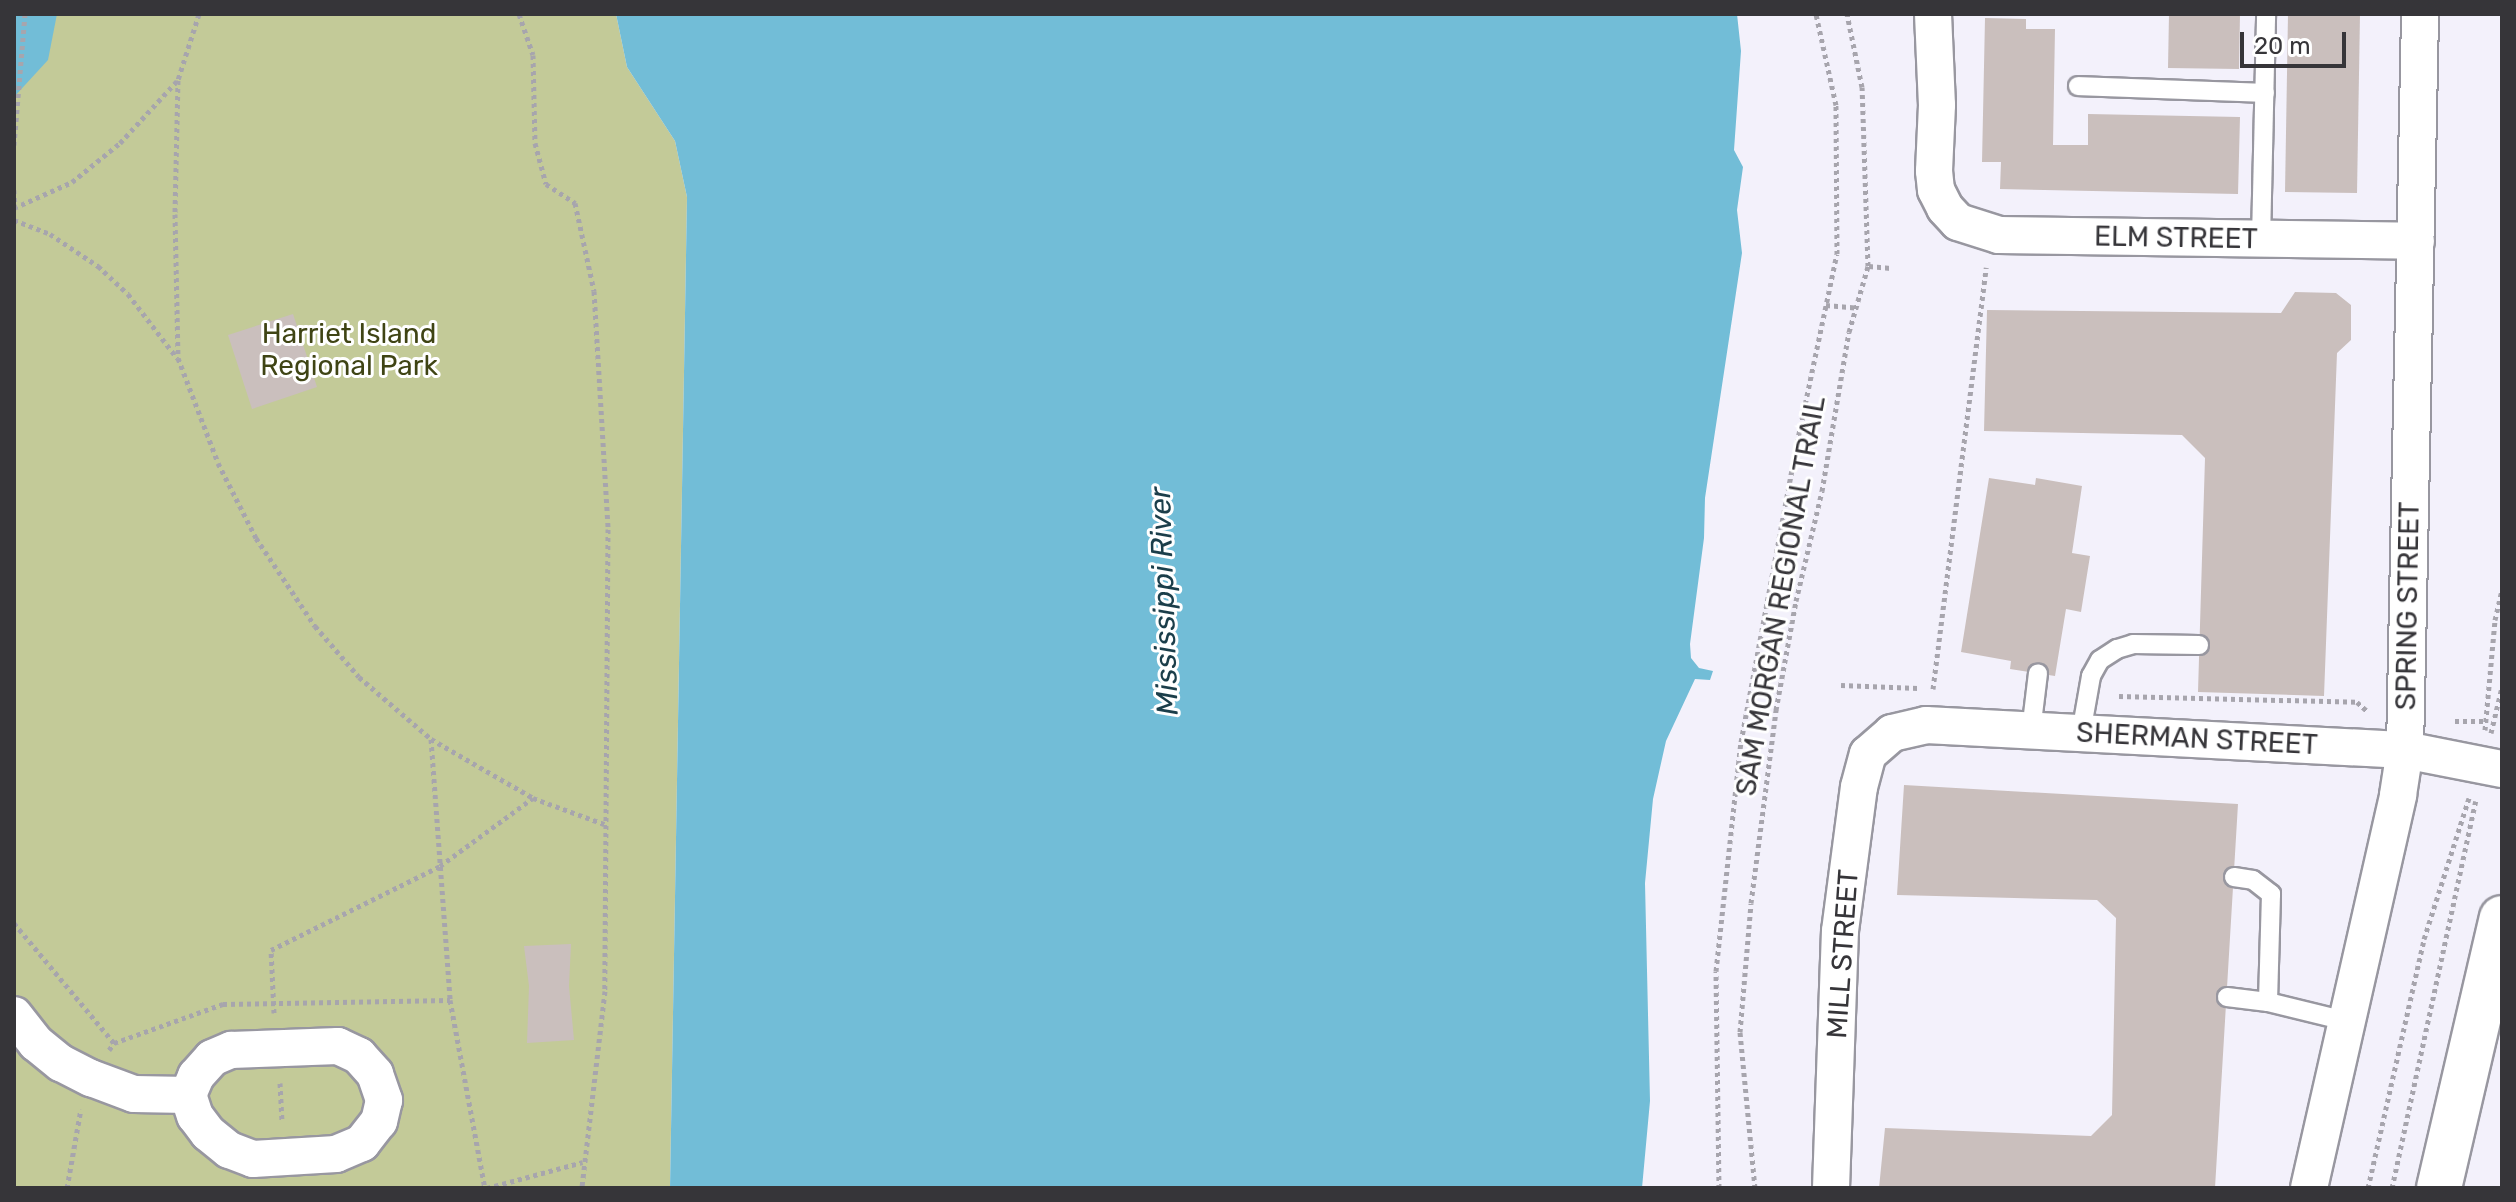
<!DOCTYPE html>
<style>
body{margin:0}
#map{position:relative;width:2516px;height:1202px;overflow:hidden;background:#f3f1fb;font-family:Rubik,sans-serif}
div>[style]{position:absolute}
.green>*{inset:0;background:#c3ca98}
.water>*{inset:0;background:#72bdd7}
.building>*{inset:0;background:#cabfbd}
.path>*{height:5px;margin-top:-2.5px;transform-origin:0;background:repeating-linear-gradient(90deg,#a7a5ad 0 4px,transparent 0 8px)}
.roads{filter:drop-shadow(2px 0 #9897a0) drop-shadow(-2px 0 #9897a0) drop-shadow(0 2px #9897a0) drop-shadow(0 -2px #9897a0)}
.service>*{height:18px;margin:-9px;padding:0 9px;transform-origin:9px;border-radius:9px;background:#fff}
.minor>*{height:36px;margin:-18px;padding:0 18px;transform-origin:18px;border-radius:18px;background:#fff}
.trunk>*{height:44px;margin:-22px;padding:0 22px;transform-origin:22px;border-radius:22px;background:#fff}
span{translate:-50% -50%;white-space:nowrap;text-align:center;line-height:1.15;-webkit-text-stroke:6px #fff;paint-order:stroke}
.street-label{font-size:28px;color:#363539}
.park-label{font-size:28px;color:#3f4414}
.water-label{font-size:30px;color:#1b3e4a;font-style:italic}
.frame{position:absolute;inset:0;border:16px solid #363539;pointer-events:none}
.scale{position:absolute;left:2240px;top:32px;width:106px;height:36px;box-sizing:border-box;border:4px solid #363539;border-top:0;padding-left:10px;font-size:24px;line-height:28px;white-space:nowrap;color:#363539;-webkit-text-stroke:6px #fff;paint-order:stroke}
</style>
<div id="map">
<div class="green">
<div style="clip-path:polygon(14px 14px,616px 14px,627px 67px,675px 141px,687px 197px,670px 1188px,14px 1188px)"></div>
</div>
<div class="water">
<div style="clip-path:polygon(14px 14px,57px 14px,48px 60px,14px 97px)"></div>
<div style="clip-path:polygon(616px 14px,1737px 14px,1741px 51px,1734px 150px,1743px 167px,1737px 210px,1742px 253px,1705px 498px,1704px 538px,1690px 644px,1691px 658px,1699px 668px,1713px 671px,1710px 680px,1695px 679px,1666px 741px,1653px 799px,1645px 883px,1650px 1101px,1642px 1188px,670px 1188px,687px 197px,675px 141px,627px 67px)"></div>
</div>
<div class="building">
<div style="clip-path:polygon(2169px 14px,2240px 14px,2239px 69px,2168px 68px)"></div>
<div style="clip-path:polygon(2288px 14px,2360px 14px,2357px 193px,2285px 192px)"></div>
<div style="clip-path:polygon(1985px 18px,2026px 19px,2026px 29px,2055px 29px,2053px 145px,2088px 145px,2088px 114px,2240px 117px,2238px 194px,2000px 189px,2001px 162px,1982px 162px)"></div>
<div style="clip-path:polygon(2295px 292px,2336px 293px,2351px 305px,2351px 340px,2337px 353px,2324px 696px,2198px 692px,2205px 458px,2182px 435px,1984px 431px,1987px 310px,2281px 313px)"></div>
<div style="clip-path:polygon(293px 314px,317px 387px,252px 409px,228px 335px)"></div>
<div style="clip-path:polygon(1989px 478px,2035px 485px,2036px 478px,2082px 486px,2072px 553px,2090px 556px,2081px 612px,2066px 609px,2055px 676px,2010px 669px,2011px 661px,1961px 652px)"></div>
<div style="clip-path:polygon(1904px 785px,2238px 804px,2215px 1188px,1879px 1188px,1885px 1128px,2091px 1136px,2112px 1115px,2116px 918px,2097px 900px,1897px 895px)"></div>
<div style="clip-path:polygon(571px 944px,569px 986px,574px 1040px,527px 1043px,529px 986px,524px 946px)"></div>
</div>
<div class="path">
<div style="left:199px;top:14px;width:69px;rotate:107.7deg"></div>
<div style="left:178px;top:80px;width:134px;rotate:91.3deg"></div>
<div style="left:175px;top:214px;width:144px;rotate:88.8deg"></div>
<div style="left:178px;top:358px;width:112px;rotate:69.1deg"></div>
<div style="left:218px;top:463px;width:84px;rotate:63.1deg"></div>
<div style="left:256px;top:538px;width:106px;rotate:56.2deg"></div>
<div style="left:315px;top:626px;width:67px;rotate:49.2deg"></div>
<div style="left:359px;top:677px;width:95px;rotate:40.7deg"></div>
<div style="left:431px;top:739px;width:118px;rotate:30deg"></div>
<div style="left:533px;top:798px;width:76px;rotate:20.1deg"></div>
<div style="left:519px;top:14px;width:43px;rotate:71.1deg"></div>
<div style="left:533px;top:55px;width:88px;rotate:88.7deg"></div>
<div style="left:535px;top:143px;width:42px;rotate:75deg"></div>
<div style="left:546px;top:184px;width:35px;rotate:33deg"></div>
<div style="left:575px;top:203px;width:90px;rotate:77.8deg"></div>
<div style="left:594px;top:291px;width:238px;rotate:86.6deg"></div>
<div style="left:608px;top:529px;width:462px;rotate:90.4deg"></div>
<div style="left:605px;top:991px;width:198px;rotate:96.7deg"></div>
<div style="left:14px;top:145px;width:131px;rotate:-85.2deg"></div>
<div style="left:14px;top:190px;width:18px;rotate:87deg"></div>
<div style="left:14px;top:208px;width:64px;rotate:-24.1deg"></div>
<div style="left:72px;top:182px;width:62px;rotate:-39.1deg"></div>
<div style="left:120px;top:143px;width:84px;rotate:-47.4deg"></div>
<div style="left:14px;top:220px;width:39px;rotate:21deg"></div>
<div style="left:50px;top:234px;width:58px;rotate:33.7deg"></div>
<div style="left:98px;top:266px;width:41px;rotate:43deg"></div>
<div style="left:128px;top:294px;width:81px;rotate:52.6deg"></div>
<div style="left:1869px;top:266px;width:22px;rotate:5deg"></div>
<div style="left:1826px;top:305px;width:32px;rotate:5deg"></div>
<div style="left:1841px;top:685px;width:77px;rotate:2.2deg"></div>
<div style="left:1933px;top:689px;width:425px;rotate:-82.8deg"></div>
<div style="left:2119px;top:696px;width:238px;rotate:1.4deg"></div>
<div style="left:2357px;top:702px;width:13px;rotate:42deg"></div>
<div style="left:2455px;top:721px;width:32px"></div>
<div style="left:2485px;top:730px;width:110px;rotate:-84.8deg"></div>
<div style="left:2495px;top:620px;width:31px;rotate:-77deg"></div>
<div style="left:2491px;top:733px;width:47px;rotate:-76.6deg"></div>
<div style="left:431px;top:739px;width:262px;rotate:85.8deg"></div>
<div style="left:450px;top:1000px;width:191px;rotate:79.5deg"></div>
<div style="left:14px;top:923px;width:156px;rotate:50.2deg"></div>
<div style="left:274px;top:1013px;width:63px;rotate:-92.7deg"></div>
<div style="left:271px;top:950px;width:189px;rotate:-26.4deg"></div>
<div style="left:440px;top:866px;width:115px;rotate:-36.2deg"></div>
<div style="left:109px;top:1050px;width:9px;rotate:-54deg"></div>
<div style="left:114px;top:1043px;width:116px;rotate:-19.7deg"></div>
<div style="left:223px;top:1004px;width:227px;rotate:-1deg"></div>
<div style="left:280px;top:1083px;width:38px;rotate:87deg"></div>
<div style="left:67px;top:1188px;width:80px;rotate:-80deg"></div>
<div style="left:487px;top:1188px;width:99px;rotate:-15.2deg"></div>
<div style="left:1719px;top:1188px;width:217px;rotate:-90.8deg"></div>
<div style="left:1716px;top:971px;width:230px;rotate:-83.8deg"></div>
<div style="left:1741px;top:742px;width:304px;rotate:-79.4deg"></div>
<div style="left:1797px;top:443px;width:193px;rotate:-78.1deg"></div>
<div style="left:1837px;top:254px;width:149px;rotate:-90.4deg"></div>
<div style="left:1836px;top:105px;width:93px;rotate:-102.4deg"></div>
<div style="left:1755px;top:1188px;width:157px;rotate:-95.5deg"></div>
<div style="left:1740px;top:1032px;width:129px;rotate:-85.1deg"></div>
<div style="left:1751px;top:903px;width:195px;rotate:-82.6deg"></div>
<div style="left:1776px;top:710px;width:111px;rotate:-79.6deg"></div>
<div style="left:1796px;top:601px;width:113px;rotate:-76.7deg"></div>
<div style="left:1822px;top:491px;width:161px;rotate:-80.4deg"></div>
<div style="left:1849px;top:332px;width:69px;rotate:-73.9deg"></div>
<div style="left:1868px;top:266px;width:179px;rotate:-91.9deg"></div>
<div style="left:1862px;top:87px;width:75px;rotate:-101.6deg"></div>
<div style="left:2368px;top:1188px;width:255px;rotate:-77.3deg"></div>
<div style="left:2424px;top:939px;width:148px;rotate:-72.3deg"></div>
<div style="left:2392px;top:1188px;width:396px;rotate:-77.8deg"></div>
</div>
<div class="roads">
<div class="service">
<div style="left:2078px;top:86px;width:187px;rotate:2.1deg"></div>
<div style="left:2261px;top:240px;width:226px;rotate:-88.7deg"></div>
<div style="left:2031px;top:731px;width:58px;rotate:-83.1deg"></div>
<div style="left:2081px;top:733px;width:58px;rotate:-80deg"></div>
<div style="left:2091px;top:676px;width:18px;rotate:-61deg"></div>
<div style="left:2100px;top:660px;width:20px;rotate:-33deg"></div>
<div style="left:2117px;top:649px;width:17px;rotate:-17deg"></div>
<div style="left:2133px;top:644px;width:66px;rotate:0.9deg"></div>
<div style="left:2234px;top:877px;width:19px;rotate:9deg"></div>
<div style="left:2253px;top:880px;width:23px;rotate:38deg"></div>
<div style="left:2271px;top:894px;width:108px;rotate:91.6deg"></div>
<div style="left:2227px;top:997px;width:41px;rotate:7deg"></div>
<div style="left:2268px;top:1002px;width:80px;rotate:13.7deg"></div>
</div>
<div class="minor">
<div style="left:1933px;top:14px;width:91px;rotate:87.5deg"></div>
<div style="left:1937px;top:105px;width:66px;rotate:92.6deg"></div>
<div style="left:1934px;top:171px;width:19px;rotate:84deg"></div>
<div style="left:1936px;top:190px;width:20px;rotate:63deg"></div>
<div style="left:1945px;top:208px;width:19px;rotate:47deg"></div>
<div style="left:1958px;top:222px;width:43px;rotate:17.6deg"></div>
<div style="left:1999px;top:235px;width:417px;rotate:0.8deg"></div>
<div style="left:14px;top:1015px;width:36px;rotate:52deg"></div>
<div style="left:36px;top:1043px;width:32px;rotate:39deg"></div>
<div style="left:61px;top:1063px;width:34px;rotate:27deg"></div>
<div style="left:91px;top:1078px;width:46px;rotate:20.4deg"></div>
<div style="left:134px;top:1094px;width:54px;rotate:1.1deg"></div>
<div style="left:338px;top:1046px;width:23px;rotate:25deg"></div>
<div style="left:359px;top:1056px;width:24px;rotate:48deg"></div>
<div style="left:375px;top:1074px;width:28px;rotate:71deg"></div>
<div style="left:384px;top:1100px;width:22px;rotate:103deg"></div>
<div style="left:379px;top:1121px;width:28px;rotate:128deg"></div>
<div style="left:362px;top:1143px;width:28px;rotate:157deg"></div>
<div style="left:336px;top:1154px;width:83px;rotate:176.6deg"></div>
<div style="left:253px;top:1159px;width:26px;rotate:-159deg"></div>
<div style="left:229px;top:1150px;width:27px;rotate:-141deg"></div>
<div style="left:208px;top:1133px;width:21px;rotate:-127deg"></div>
<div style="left:195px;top:1116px;width:22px;rotate:-108deg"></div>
<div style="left:188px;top:1095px;width:21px;rotate:-67deg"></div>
<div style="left:196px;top:1076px;width:24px;rotate:-48deg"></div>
<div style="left:212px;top:1058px;width:21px;rotate:-23deg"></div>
<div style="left:231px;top:1050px;width:107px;rotate:-2.1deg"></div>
<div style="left:1831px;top:1188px;width:257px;rotate:-88deg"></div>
<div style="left:1840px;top:931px;width:145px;rotate:-82.5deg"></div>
<div style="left:1859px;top:787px;width:34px;rotate:-75deg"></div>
<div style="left:1868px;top:754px;width:32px;rotate:-41deg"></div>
<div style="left:1892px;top:733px;width:35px;rotate:-13deg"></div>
<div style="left:1926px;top:725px;width:480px;rotate:3deg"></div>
<div style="left:2405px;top:750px;width:99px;rotate:11.1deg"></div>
<div style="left:2309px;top:1188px;width:403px;rotate:-77.2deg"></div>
<div style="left:2398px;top:795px;width:46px;rotate:-81.2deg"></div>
<div style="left:2405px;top:750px;width:736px;rotate:-88.83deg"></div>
</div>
<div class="trunk">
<div style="left:2439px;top:1188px;width:277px;rotate:-76.9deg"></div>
</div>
</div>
<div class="street-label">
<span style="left:2176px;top:238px;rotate:1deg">ELM STREET</span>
<span style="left:1781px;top:596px;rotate:-80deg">SAM MORGAN REGIONAL TRAIL</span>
<span style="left:2408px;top:606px;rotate:-89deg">SPRING STREET</span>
<span style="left:2197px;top:739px;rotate:3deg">SHERMAN STREET</span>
<span style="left:1843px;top:954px;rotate:-86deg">MILL STREET</span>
</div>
<div class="park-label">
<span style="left:349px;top:350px">Harriet Island<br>Regional Park</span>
</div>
<div class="water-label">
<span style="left:1164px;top:601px;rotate:-92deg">Mississippi River</span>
</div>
<div class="frame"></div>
<div class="scale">20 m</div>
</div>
